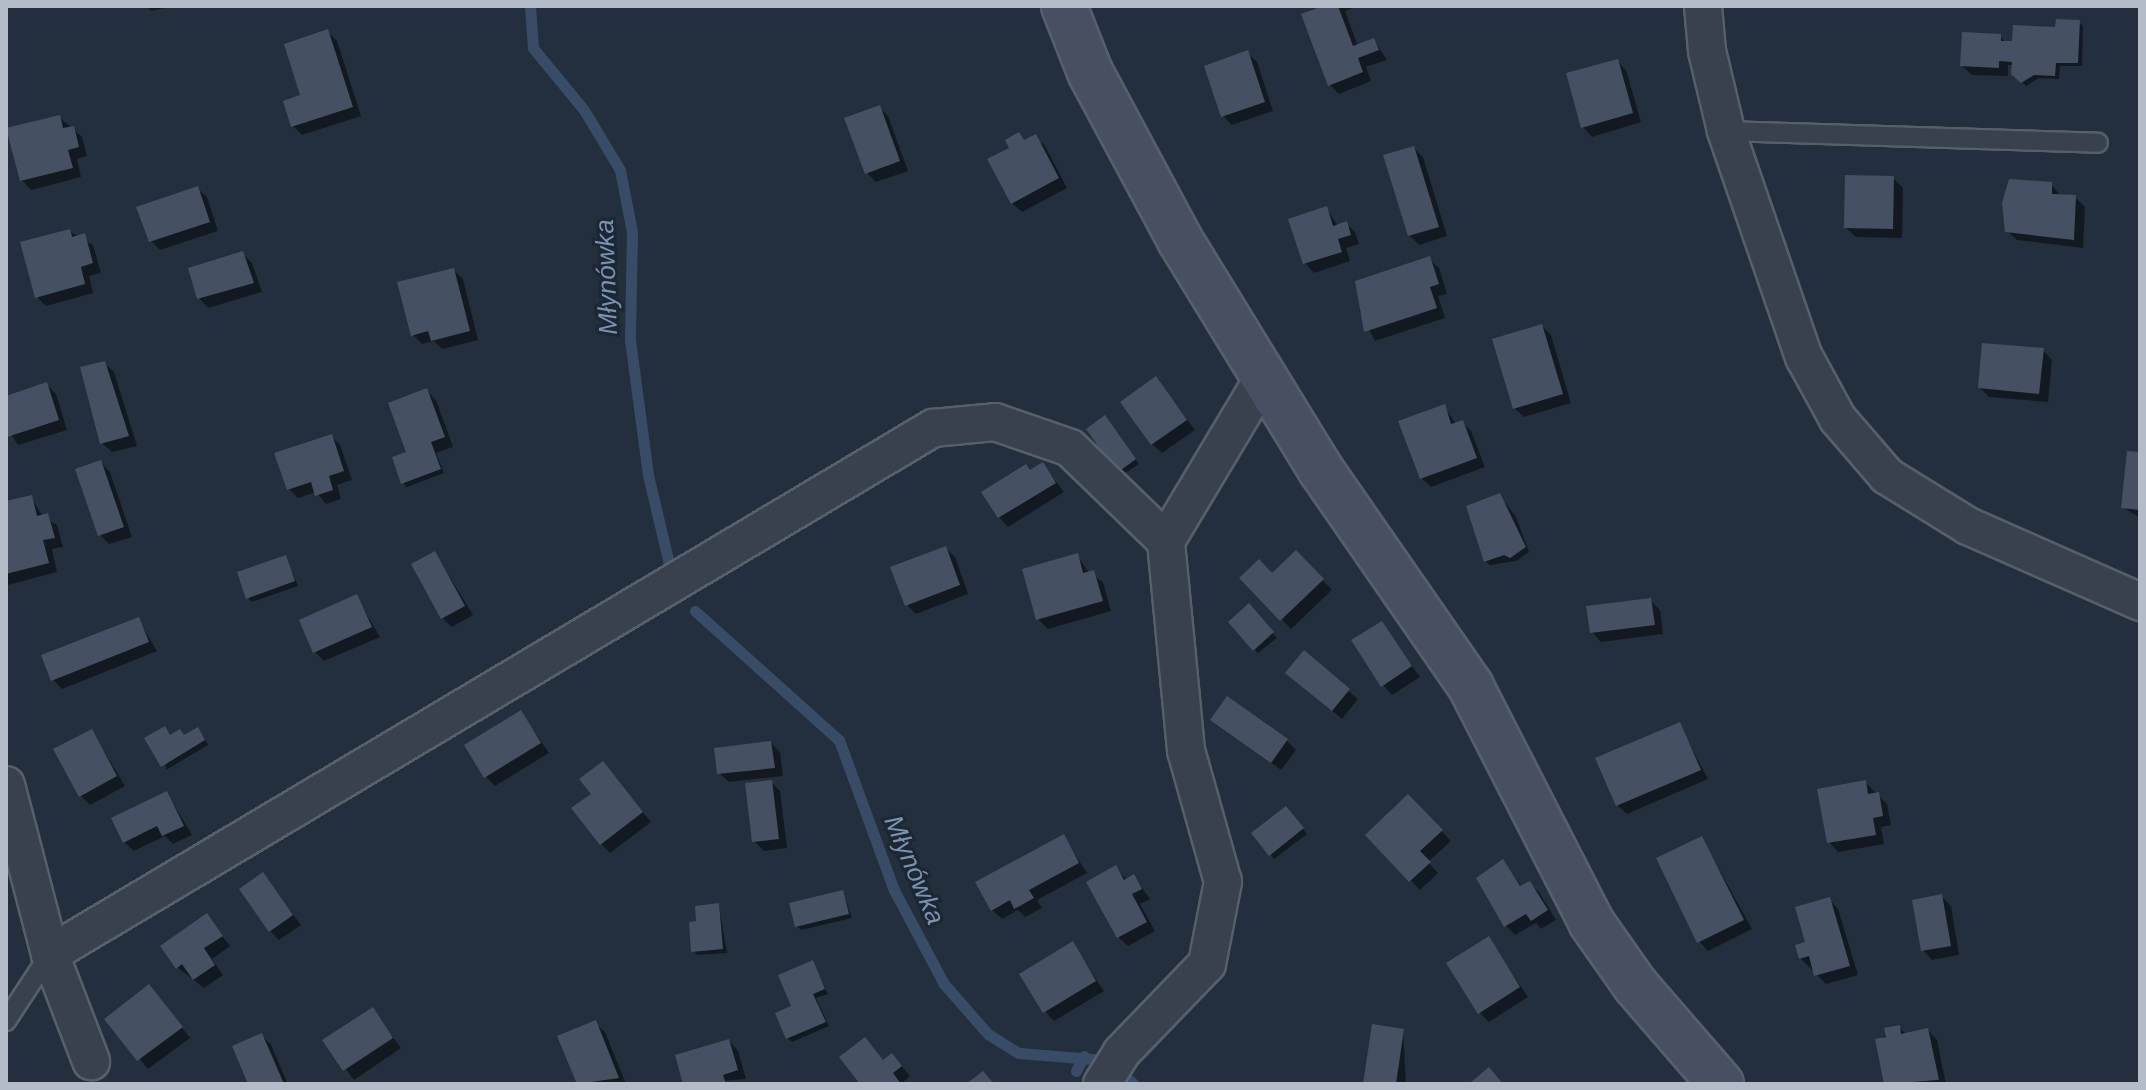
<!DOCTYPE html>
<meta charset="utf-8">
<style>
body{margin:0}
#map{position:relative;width:2146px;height:1090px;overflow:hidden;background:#242f3e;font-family:Helvetica,sans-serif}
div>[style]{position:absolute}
.shadow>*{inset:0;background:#0007}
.stream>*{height:11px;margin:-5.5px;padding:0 5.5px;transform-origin:5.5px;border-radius:5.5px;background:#394c67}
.building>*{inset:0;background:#455162}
.roads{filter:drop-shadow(2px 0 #565f6c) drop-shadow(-2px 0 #565f6c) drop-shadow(0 2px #565f6c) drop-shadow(0 -2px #565f6c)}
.lane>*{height:18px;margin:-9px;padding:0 9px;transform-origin:9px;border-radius:9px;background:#38414e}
.street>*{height:36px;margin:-18px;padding:0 18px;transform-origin:18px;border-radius:18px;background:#38414e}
.secondary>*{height:44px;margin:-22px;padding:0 22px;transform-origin:22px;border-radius:22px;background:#465061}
span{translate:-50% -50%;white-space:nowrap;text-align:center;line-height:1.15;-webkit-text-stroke:6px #1d2633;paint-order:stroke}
.water-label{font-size:26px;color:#7c92b1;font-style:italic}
.frame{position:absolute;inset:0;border:8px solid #b4bcc9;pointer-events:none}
</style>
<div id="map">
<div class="shadow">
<div style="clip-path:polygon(146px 6px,169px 6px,169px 7px,151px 11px)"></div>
<div style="clip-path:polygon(1323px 6px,1358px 6px,1345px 11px,1358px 46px,1374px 40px,1387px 60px,1366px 67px,1371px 81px,1339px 94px,1330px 85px)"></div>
<div style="clip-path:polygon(2079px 22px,2083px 26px,2082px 66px,2060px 66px,2059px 79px,2039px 78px,2026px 86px,2013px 73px,2013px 65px,2008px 65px,2008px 76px,1972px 75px,1962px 66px,2000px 36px,2006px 43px)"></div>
<div style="clip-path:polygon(328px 32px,337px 41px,361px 116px,302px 135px,293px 126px)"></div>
<div style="clip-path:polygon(1247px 53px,1257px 62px,1273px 111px,1232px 125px,1223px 116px)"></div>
<div style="clip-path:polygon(1617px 61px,1626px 70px,1641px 122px,1592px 137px,1583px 127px)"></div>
<div style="clip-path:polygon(879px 107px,888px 116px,908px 171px,876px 182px,867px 173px)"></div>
<div style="clip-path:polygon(59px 117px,82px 137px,87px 156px,77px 159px,81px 177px,31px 190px,22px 180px)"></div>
<div style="clip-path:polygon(1019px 135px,1026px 142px,1035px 137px,1045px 146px,1067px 188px,1022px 212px,1012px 203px,1012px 149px)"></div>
<div style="clip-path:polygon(1414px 148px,1423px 157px,1447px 236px,1419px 245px,1409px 235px)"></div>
<div style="clip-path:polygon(1893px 178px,1903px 188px,1902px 238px,1856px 237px,1846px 228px)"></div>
<div style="clip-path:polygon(2051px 184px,2061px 196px,2075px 197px,2085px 207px,2083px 248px,2017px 240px,2007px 231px)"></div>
<div style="clip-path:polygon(197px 188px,207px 197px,218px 231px,160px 250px,151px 241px)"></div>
<div style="clip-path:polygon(1327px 209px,1338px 226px,1346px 223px,1355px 232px,1359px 244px,1346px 248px,1350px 261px,1314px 273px,1305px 263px)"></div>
<div style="clip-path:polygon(69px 231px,93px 245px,101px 273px,89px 276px,93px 293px,46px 306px,37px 297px)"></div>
<div style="clip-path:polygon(243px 254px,252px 263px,262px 292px,208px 308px,199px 298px)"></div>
<div style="clip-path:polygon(1429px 259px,1439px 268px,1447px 294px,1438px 296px,1445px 318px,1375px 341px,1359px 310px)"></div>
<div style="clip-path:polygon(453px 270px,463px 279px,478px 340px,442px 349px,434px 341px,422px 344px,413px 335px)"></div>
<div style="clip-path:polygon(1542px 326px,1551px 335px,1571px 403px,1524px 417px,1514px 408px)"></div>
<div style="clip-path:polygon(2043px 350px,2052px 360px,2048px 402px,1989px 397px,1980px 388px)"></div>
<div style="clip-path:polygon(104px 363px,114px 372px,137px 446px,112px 452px,102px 443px)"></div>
<div style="clip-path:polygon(1156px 379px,1195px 430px,1162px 453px,1152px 444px)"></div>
<div style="clip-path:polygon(47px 385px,56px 394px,67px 430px,18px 445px,6px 427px,6px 398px)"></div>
<div style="clip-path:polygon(427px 391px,436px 400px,453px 447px,436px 453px,444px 473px,407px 487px,403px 483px,408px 453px)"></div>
<div style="clip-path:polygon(1444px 406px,1456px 424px,1462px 422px,1471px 431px,1485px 467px,1431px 487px,1421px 478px)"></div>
<div style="clip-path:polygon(1109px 421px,1139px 464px,1122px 475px,1118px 471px)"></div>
<div style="clip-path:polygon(331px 436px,340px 445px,352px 480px,337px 485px,341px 499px,326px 504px,316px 492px,298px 498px,288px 488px)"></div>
<div style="clip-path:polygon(2140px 454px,2140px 518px,2123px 507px)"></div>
<div style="clip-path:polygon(101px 463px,110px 472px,132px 537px,109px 544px,100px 535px)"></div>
<div style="clip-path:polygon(1043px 465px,1064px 492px,1008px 527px,999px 517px,1031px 472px)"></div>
<div style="clip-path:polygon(1500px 496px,1516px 517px,1529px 552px,1516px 561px,1490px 565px,1485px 561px)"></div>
<div style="clip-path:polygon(31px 497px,43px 517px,57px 525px,63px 547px,52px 549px,57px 572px,8px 585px,6px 503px)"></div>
<div style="clip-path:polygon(945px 548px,955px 557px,968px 594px,916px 614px,907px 605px)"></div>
<div style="clip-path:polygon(435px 553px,473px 615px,452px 627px,442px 618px)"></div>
<div style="clip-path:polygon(1296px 553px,1332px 590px,1291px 629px,1242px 578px,1272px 575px)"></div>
<div style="clip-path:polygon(1077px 555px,1089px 573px,1103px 582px,1111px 611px,1048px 629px,1038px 619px)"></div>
<div style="clip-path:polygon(286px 557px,298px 586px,252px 602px,248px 598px)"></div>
<div style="clip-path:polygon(356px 596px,380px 637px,324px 661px,315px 652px)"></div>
<div style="clip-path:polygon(1650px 600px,1660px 610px,1663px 634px,1601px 642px,1592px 632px)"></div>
<div style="clip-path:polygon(1249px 606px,1277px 638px,1258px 653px,1254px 649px)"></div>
<div style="clip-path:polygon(138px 619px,157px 651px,62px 689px,53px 680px)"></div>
<div style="clip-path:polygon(1381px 624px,1420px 677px,1392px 695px,1383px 685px)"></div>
<div style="clip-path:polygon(1304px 653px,1358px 699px,1342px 719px,1297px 682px)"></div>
<div style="clip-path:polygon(521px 713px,549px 753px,495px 786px,486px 777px)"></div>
<div style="clip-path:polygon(1213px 720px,1286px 740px,1296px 750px,1281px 770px)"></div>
<div style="clip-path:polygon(1679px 724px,1708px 779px,1627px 814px,1617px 805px)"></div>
<div style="clip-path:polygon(165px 728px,171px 736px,202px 734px,208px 745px,166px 770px)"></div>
<div style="clip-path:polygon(92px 731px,125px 786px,90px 805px,81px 796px)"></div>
<div style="clip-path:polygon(771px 743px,780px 752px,783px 776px,729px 782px,719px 773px)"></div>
<div style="clip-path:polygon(603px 764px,651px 822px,610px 853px,601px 844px,594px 795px)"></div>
<div style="clip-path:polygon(771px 782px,780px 791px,787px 848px,764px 851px,754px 841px)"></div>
<div style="clip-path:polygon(1865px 782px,1887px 804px,1891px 825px,1881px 827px,1884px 844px,1838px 852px,1829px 842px)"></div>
<div style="clip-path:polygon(167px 793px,192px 835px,173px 844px,165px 836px,134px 851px,124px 842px)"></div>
<div style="clip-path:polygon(1408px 797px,1451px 841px,1428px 862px,1438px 873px,1420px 890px,1367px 835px)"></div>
<div style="clip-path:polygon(1290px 812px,1307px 834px,1274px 859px,1254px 834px)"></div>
<div style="clip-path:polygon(1063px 836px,1087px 873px,1037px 900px,1042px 908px,1025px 917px,1018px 910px,1002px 919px,992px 910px)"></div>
<div style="clip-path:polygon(1702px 838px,1752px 929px,1708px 951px,1699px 941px)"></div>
<div style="clip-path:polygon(1503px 862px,1522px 887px,1529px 883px,1539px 892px,1556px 920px,1541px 929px,1536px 923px,1515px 935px,1506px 926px,1479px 879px)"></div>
<div style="clip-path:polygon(1116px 868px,1127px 880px,1134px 877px,1150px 899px,1140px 904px,1155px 931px,1128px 946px,1118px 937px)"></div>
<div style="clip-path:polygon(263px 875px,301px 925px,279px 940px,270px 931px)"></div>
<div style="clip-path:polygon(843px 893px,852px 918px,801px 930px,797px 926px)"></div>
<div style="clip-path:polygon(1941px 896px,1951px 906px,1959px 955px,1932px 960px,1923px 950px)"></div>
<div style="clip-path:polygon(1829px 899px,1838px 909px,1858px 975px,1826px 984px,1800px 958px)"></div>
<div style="clip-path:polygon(719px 906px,727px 953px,698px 955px,693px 951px,699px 923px)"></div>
<div style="clip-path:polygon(206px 916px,230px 946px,212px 959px,223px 975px,204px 988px,177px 967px)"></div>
<div style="clip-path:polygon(1488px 939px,1528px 997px,1489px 1022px,1480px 1013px)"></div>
<div style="clip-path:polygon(1072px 944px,1104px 991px,1054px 1021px,1045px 1011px)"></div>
<div style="clip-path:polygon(813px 963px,828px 994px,816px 998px,829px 1026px,792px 1042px,787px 1038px,794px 1007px)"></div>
<div style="clip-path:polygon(158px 996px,190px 1038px,148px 1069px,107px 1019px)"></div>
<div style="clip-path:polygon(372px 1009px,401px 1048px,354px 1080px,325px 1041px)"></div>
<div style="clip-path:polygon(595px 1023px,605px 1032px,626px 1084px,579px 1084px,560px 1037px)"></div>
<div style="clip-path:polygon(1899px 1027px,1907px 1035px,1928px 1030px,1937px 1040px,1946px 1084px,1886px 1084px,1877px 1041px)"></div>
<div style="clip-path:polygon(1403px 1030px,1406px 1084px,1365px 1084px)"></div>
<div style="clip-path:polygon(262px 1035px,271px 1045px,288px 1084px,251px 1084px)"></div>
<div style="clip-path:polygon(729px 1041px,738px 1051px,746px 1079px,685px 1084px)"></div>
<div style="clip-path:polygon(884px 1062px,901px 1065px,910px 1076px,901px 1084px,862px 1084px)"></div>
</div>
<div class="stream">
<div style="left:530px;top:6px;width:42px;rotate:85.9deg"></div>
<div style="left:533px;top:48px;width:80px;rotate:50.6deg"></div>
<div style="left:584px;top:110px;width:70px;rotate:59deg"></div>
<div style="left:620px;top:170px;width:63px;rotate:79deg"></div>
<div style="left:632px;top:232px;width:108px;rotate:91.1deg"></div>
<div style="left:630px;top:340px;width:136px;rotate:82.4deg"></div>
<div style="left:648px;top:475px;width:100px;rotate:76.7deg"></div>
<div style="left:695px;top:611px;width:193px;rotate:41.9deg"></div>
<div style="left:839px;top:740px;width:160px;rotate:69.9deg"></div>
<div style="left:894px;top:890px;width:106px;rotate:62deg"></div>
<div style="left:944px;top:984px;width:67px;rotate:48.7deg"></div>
<div style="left:988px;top:1034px;width:36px;rotate:32deg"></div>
<div style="left:1019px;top:1053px;width:86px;rotate:4.7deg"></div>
<div style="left:1105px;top:1060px;width:38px;rotate:40deg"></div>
<div style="left:1076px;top:1071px;width:17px;rotate:-62deg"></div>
</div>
<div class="building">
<div style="clip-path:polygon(1323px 6px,1338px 6px,1353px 46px,1374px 38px,1379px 50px,1358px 58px,1363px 72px,1328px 86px,1301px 14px)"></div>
<div style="clip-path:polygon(2056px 19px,2080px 20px,2078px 63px,2056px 63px,2055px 76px,2034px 75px,2021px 83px,2011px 74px,2012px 62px,1999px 61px,1999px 68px,1960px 66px,1962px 32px,2001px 34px,2001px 41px,2012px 41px,2013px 25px,2055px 27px)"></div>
<div style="clip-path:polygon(328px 29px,353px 107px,291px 127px,283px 101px,300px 95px,284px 44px)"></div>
<div style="clip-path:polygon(1248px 50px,1265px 102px,1221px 117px,1204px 66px)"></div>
<div style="clip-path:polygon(1618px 59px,1633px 113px,1581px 128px,1566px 73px)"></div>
<div style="clip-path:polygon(880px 105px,900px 161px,865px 174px,844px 118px)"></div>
<div style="clip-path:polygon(60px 115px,63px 128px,74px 126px,79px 147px,68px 150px,73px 168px,20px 181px,6px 128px)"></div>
<div style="clip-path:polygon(1019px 132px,1024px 140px,1036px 134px,1059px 178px,1011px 204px,987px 159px,1009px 148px,1005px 140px)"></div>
<div style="clip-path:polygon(1414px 146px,1439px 227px,1408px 236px,1383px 155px)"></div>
<div style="clip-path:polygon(1845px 175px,1894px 176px,1893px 229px,1844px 228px)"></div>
<div style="clip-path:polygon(2009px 179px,2052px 182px,2052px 194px,2076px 195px,2074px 240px,2005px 232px,2002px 203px)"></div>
<div style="clip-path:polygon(198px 186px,210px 222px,149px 242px,136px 207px)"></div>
<div style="clip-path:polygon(1327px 206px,1333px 226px,1347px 221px,1351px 235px,1338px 239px,1342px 252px,1303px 264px,1288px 219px)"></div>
<div style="clip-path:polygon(70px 229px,72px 237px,85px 233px,93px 263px,81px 267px,85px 284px,35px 298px,20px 242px)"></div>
<div style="clip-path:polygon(243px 251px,254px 283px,197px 299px,188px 268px)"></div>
<div style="clip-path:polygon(1430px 256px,1439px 284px,1430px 287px,1437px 308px,1364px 332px,1355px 281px)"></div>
<div style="clip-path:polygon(454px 268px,470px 331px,431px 341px,428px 331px,411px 336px,397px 282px)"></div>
<div style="clip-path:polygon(1542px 324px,1563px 394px,1513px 409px,1492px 339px)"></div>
<div style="clip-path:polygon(1982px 343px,2044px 348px,2039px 394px,1978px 388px)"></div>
<div style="clip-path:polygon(105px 361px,129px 436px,100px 444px,80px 367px)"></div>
<div style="clip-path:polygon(1156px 376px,1187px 420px,1151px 445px,1120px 402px)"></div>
<div style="clip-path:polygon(47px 382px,59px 420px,7px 437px,6px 396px)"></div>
<div style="clip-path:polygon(427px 388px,445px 437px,431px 442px,441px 469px,401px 484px,392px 457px,406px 452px,388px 403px)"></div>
<div style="clip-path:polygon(1445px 404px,1451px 424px,1463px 420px,1477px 458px,1420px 479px,1398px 421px)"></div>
<div style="clip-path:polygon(1105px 415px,1136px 459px,1117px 473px,1086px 429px)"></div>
<div style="clip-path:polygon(332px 434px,344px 471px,329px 476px,333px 490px,315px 496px,311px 482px,287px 490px,274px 453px)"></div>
<div style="clip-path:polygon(2127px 451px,2140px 452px,2140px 510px,2121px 508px)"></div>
<div style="clip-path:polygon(101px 460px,124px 527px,98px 536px,75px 469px)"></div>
<div style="clip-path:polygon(1043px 462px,1056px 483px,998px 518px,981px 492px,1026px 464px,1030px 470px)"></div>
<div style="clip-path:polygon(1500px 493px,1526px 547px,1510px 558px,1504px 555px,1484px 562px,1466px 506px)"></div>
<div style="clip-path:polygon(32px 495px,37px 516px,48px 513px,55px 538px,43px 540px,49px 563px,6px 574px,6px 501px)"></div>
<div style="clip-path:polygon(946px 546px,960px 585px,905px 606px,890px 567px)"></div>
<div style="clip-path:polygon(1296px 550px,1324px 579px,1280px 621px,1239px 578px,1259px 559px,1272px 573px)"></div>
<div style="clip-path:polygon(435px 551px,465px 606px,441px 619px,411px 564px)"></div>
<div style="clip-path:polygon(1078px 553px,1083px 573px,1094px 570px,1103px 601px,1036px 620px,1022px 569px)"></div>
<div style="clip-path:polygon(286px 555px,295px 581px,246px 599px,237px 572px)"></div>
<div style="clip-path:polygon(357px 594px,372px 627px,313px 653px,299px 620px)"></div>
<div style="clip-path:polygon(1651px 598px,1655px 625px,1590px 633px,1586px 606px)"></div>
<div style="clip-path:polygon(1249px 603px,1274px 632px,1253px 651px,1228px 622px)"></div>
<div style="clip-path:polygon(139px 617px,149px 642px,51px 681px,41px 655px)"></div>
<div style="clip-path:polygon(1382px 621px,1412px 666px,1381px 687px,1351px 640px)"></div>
<div style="clip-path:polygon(1304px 650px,1350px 689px,1332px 711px,1285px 673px)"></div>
<div style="clip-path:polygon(1227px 696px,1288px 739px,1271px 763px,1210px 720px)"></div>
<div style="clip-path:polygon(521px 710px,541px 743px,484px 778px,464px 745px)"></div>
<div style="clip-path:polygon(1680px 722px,1701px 770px,1616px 806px,1595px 758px)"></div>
<div style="clip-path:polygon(165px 726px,170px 735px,180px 729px,184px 735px,198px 727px,205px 740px,161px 767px,144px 738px)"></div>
<div style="clip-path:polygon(92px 729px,117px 776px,79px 797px,53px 749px)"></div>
<div style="clip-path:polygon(771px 741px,775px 768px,717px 774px,714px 748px)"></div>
<div style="clip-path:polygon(603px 761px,643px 812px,600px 845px,571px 808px,591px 794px,579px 779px)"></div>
<div style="clip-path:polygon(772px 780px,779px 839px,752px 842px,745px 783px)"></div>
<div style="clip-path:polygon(1866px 780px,1868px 794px,1879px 792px,1883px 816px,1873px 818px,1876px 835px,1827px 843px,1817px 789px)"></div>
<div style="clip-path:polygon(167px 791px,184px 826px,162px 836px,157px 826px,123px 843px,111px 818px)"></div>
<div style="clip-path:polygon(1408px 794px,1443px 830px,1420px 851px,1431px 862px,1409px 882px,1365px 835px)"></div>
<div style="clip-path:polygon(1286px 806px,1304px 828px,1269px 856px,1251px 833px)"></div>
<div style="clip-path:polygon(1064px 834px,1079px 863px,1029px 890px,1034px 898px,1014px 909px,1010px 900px,991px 911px,975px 882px)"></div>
<div style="clip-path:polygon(1702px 836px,1744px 920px,1697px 943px,1656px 858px)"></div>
<div style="clip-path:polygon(1503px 859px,1520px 886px,1530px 881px,1548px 910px,1531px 921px,1526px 914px,1504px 927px,1476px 878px)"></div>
<div style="clip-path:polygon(1116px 865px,1124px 880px,1134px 874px,1142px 889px,1132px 894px,1147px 922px,1117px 938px,1086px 882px)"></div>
<div style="clip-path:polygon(263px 872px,293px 915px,269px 932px,239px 889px)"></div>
<div style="clip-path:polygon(843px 890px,849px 914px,795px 927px,789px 903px)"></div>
<div style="clip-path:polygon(1942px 894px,1951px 946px,1921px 951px,1912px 900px)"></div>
<div style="clip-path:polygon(1830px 897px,1850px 966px,1814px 976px,1809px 956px,1799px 959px,1795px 945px,1805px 942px,1795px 907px)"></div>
<div style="clip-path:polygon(719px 903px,723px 949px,691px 952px,689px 922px,696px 921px,695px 906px)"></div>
<div style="clip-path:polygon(207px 913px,223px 936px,204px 948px,215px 965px,193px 980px,182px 964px,176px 969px,160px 946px)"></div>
<div style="clip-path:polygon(1489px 936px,1520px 987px,1478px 1014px,1446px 963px)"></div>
<div style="clip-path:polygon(1073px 941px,1096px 981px,1043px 1013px,1019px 974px)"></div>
<div style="clip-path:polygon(813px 960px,825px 989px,813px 994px,826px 1022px,786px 1039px,775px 1013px,791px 1006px,778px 975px)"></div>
<div style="clip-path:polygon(149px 984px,183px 1027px,137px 1061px,104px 1019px)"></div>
<div style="clip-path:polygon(373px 1007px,393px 1038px,343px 1071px,322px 1040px)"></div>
<div style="clip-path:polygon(596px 1020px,619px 1078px,577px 1084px,557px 1036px)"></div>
<div style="clip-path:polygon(1372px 1024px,1404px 1029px,1396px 1084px,1363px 1084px)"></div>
<div style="clip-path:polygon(1900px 1025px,1901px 1034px,1928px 1028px,1939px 1080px,1884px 1084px,1875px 1039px,1886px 1037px,1884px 1028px)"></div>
<div style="clip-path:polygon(262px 1033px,284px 1084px,248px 1084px,232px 1046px)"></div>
<div style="clip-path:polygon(865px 1037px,883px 1060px,892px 1053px,902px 1066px,893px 1073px,901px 1084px,860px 1084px,839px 1057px)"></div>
<div style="clip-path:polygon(729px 1039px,738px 1070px,723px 1075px,726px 1084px,683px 1084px,675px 1055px)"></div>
<div style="clip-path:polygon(1489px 1067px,1503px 1084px,1469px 1084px)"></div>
<div style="clip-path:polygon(983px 1071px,994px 1084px,966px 1084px)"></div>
</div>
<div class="roads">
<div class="lane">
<div style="left:1726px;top:131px;width:372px;rotate:1.8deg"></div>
<div style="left:6px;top:1021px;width:80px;rotate:-56.7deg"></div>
</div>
<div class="street">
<div style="left:1703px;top:6px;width:45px;rotate:84.9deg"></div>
<div style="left:1707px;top:51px;width:82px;rotate:76.6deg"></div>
<div style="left:1726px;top:131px;width:239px;rotate:71deg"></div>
<div style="left:1804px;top:357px;width:71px;rotate:61.3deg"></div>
<div style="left:1838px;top:419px;width:75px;rotate:49.3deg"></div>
<div style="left:1887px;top:476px;width:95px;rotate:31.7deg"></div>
<div style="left:1968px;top:526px;width:188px;rotate:23.8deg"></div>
<div style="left:6px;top:785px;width:175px;rotate:75.4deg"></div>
<div style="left:50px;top:954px;width:115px;rotate:69deg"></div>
<div style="left:50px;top:954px;width:1028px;rotate:-30.78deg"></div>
<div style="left:933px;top:428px;width:62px;rotate:-5.5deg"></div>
<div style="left:995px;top:422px;width:79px;rotate:19.1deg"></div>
<div style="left:1070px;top:448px;width:134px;rotate:44.1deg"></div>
<div style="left:1166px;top:541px;width:189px;rotate:-59.1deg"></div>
<div style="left:1102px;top:1084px;width:36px;rotate:-58deg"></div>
<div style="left:1121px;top:1053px;width:124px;rotate:-46deg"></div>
<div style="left:1207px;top:964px;width:84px;rotate:-79deg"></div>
<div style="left:1223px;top:882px;width:137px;rotate:-105.7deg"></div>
<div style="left:1186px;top:750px;width:210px;rotate:-95.5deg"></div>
</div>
<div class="secondary">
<div style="left:1064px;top:6px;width:71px;rotate:68.5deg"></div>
<div style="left:1090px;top:72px;width:191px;rotate:61.8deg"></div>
<div style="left:1180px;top:240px;width:270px;rotate:58.5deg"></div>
<div style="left:1321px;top:470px;width:264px;rotate:55.3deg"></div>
<div style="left:1471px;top:687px;width:264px;rotate:62.9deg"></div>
<div style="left:1591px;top:922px;width:78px;rotate:54.9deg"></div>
<div style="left:1636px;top:986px;width:130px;rotate:49.1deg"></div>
</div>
</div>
<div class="water-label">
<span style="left:607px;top:277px;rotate:-92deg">Młynówka</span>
<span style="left:914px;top:870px;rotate:67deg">Młynówka</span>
</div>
<div class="frame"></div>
</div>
